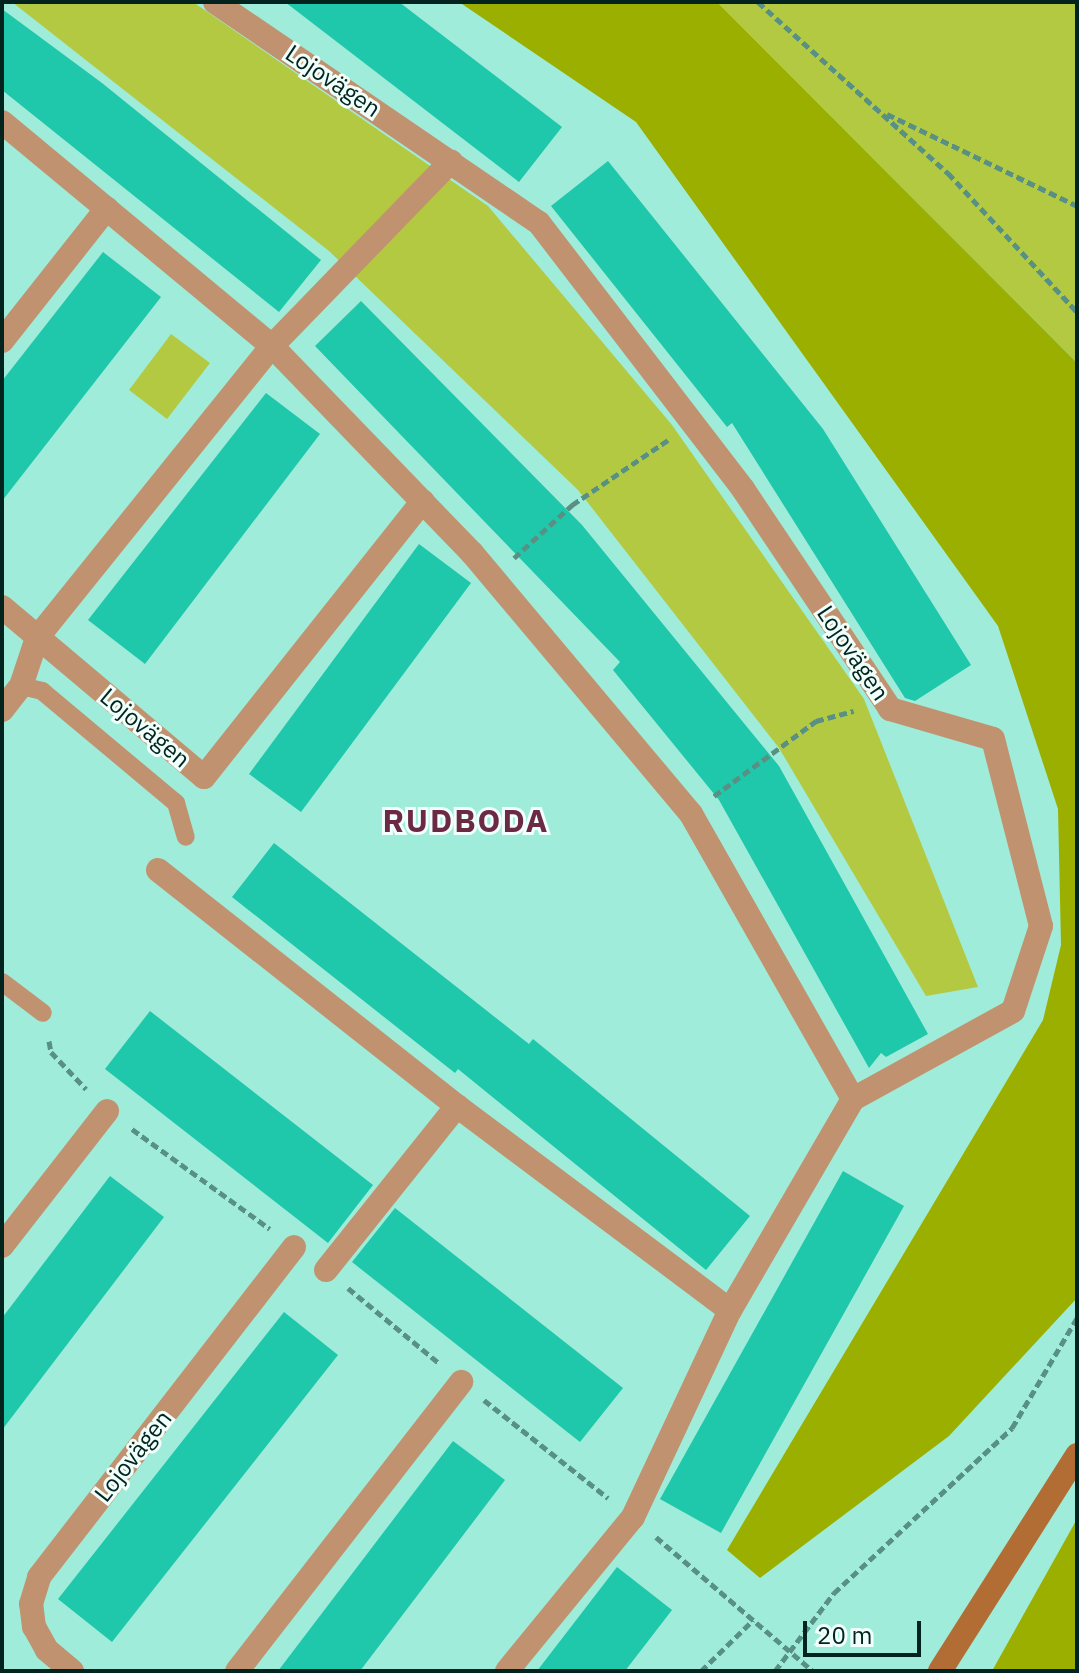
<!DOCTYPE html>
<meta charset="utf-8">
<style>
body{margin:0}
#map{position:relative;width:1079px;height:1673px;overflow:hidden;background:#a0ecda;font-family:"IBM Plex Sans",sans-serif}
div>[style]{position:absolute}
.green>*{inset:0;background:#b4c942}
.forest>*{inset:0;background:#9baf01}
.building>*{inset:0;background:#1fc7ab}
.path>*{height:5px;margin-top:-2.5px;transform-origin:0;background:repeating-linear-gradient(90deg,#589184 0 8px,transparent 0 12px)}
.lane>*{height:18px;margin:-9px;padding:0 9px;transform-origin:9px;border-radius:9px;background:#c1926f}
.street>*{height:24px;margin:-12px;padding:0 12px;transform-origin:12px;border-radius:12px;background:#c1926f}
.secondary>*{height:24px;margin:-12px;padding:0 12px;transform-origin:12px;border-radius:12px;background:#b26d35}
span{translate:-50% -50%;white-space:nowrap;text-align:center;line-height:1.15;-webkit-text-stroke:6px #f0fffb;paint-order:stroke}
.street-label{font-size:24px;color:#03241e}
.district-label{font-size:32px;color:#6c2944;font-weight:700;letter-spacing:2px}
.frame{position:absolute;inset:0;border:4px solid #03241e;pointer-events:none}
.scale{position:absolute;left:803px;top:1621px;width:118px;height:36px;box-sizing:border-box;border:4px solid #03241e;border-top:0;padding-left:10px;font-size:24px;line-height:28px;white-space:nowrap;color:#03241e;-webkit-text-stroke:6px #f0fffb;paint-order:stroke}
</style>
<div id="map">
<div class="green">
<div style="clip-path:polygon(12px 2px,193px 2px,488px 206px,672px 425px,864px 699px,978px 987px,926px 996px,779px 748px,578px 490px,329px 251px)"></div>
<div style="clip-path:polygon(717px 2px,1077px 2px,1077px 363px)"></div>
<div style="clip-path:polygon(171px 334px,210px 363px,167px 419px,129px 390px)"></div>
</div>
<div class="forest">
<div style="clip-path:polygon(459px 2px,717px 2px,1077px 363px,1077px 1298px,949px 1436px,760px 1578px,727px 1550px,1043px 1020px,1061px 945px,1058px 809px,998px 626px,636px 122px)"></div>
<div style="clip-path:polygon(1077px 1519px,1077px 1671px,992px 1671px)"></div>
</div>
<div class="building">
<div style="clip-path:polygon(285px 2px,399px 2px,562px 127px,519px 182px)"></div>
<div style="clip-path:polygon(2px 9px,102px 83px,321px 260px,279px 312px,2px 90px)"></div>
<div style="clip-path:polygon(608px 161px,823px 429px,971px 665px,915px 701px,905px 698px,732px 423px,727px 427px,551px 206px)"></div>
<div style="clip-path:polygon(103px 252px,161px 297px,2px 501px,2px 381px)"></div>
<div style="clip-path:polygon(361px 301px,582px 525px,779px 766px,928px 1034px,886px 1057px,881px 1053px,869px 1068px,719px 800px,613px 670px,620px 662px,315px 346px)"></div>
<div style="clip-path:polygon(266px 393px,320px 434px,145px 664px,88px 620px)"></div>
<div style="clip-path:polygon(419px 544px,471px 583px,301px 812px,249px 774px)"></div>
<div style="clip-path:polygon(274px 843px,529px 1044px,533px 1039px,750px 1216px,706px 1270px,458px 1069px,455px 1073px,232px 897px)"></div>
<div style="clip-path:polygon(150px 1011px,373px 1185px,328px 1243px,105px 1069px)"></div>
<div style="clip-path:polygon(843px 1171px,904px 1206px,721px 1533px,660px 1499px)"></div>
<div style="clip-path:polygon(110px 1176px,164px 1217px,2px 1430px,2px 1318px)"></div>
<div style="clip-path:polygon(395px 1208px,623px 1388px,580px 1442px,352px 1262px)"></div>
<div style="clip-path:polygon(284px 1312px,338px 1355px,112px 1642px,58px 1599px)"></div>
<div style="clip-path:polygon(453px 1441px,505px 1480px,360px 1671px,278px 1671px)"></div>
<div style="clip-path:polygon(617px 1567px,672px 1610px,625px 1671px,537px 1671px)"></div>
</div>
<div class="path">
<div style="left:758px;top:2px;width:256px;rotate:42deg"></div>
<div style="left:948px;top:173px;width:190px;rotate:47.1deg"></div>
<div style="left:887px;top:114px;width:211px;rotate:25.8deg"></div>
<div style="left:514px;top:558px;width:79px;rotate:-42.4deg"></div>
<div style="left:572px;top:505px;width:116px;rotate:-34.1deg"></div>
<div style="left:714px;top:796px;width:127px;rotate:-36.3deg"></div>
<div style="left:816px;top:721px;width:39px;rotate:-15deg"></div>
<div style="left:49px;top:1041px;width:11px;rotate:80deg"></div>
<div style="left:51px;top:1052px;width:51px;rotate:46.6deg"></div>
<div style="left:132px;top:1129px;width:170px;rotate:35.9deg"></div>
<div style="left:348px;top:1288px;width:118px;rotate:39.5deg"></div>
<div style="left:484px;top:1400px;width:158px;rotate:38.3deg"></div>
<div style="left:656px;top:1537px;width:206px;rotate:40.5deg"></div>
<div style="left:701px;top:1671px;width:73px;rotate:-44.4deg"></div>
<div style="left:775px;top:1671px;width:98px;rotate:-52.9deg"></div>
<div style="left:834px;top:1593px;width:243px;rotate:-42.8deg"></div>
<div style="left:1012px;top:1428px;width:128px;rotate:-59.4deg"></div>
</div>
<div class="lane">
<div style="left:21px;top:686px;width:22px;rotate:13deg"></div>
<div style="left:42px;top:691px;width:175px;rotate:39.9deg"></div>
<div style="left:176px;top:803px;width:35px;rotate:74deg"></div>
<div style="left:2px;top:982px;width:51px;rotate:37.1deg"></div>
</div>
<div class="street">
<div style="left:215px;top:2px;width:392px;rotate:34.3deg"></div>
<div style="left:539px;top:223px;width:335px;rotate:52.5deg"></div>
<div style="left:743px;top:489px;width:265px;rotate:56.2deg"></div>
<div style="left:890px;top:709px;width:107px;rotate:16.2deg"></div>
<div style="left:993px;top:739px;width:193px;rotate:75.6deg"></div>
<div style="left:1041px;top:926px;width:89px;rotate:108.2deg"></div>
<div style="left:1013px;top:1011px;width:183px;rotate:151.2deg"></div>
<div style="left:853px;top:1099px;width:244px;rotate:120.2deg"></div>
<div style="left:730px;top:1310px;width:229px;rotate:115.1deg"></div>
<div style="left:633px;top:1517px;width:199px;rotate:129.3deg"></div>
<div style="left:2px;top:122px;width:351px;rotate:39.7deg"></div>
<div style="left:272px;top:346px;width:288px;rotate:46deg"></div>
<div style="left:472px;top:553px;width:341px;rotate:50deg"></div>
<div style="left:691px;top:814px;width:328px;rotate:60.4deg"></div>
<div style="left:2px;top:341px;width:169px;rotate:-51.7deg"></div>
<div style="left:2px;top:607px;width:264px;rotate:40.1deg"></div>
<div style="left:204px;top:777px;width:352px;rotate:-51.6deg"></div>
<div style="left:2px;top:710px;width:31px;rotate:-52deg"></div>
<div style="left:21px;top:686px;width:51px;rotate:-71.6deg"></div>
<div style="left:37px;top:638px;width:375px;rotate:-51.2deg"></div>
<div style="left:272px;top:346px;width:257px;rotate:-45.9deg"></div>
<div style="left:158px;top:870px;width:381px;rotate:38.3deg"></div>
<div style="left:457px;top:1106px;width:341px;rotate:36.8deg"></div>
<div style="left:2px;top:1246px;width:171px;rotate:-52.1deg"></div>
<div style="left:326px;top:1270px;width:210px;rotate:-51.4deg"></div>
<div style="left:72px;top:1671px;width:33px;rotate:-140deg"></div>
<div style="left:47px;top:1650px;width:26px;rotate:-119deg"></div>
<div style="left:34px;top:1627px;width:23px;rotate:-97deg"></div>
<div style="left:31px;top:1604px;width:28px;rotate:-73deg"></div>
<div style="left:39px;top:1577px;width:417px;rotate:-52.3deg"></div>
<div style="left:237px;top:1671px;width:366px;rotate:-52.2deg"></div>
</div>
<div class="secondary">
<div style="left:940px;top:1671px;width:256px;rotate:-57.6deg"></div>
</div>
<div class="street-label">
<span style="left:333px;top:81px;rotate:34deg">Lojovägen</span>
<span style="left:853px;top:653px;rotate:56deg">Lojovägen</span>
<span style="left:145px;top:728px;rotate:40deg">Lojovägen</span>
<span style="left:133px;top:1456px;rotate:-52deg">Lojovägen</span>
</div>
<div class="district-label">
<span style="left:466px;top:820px">RUDBODA</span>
</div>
<div class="frame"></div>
<div class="scale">20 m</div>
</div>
